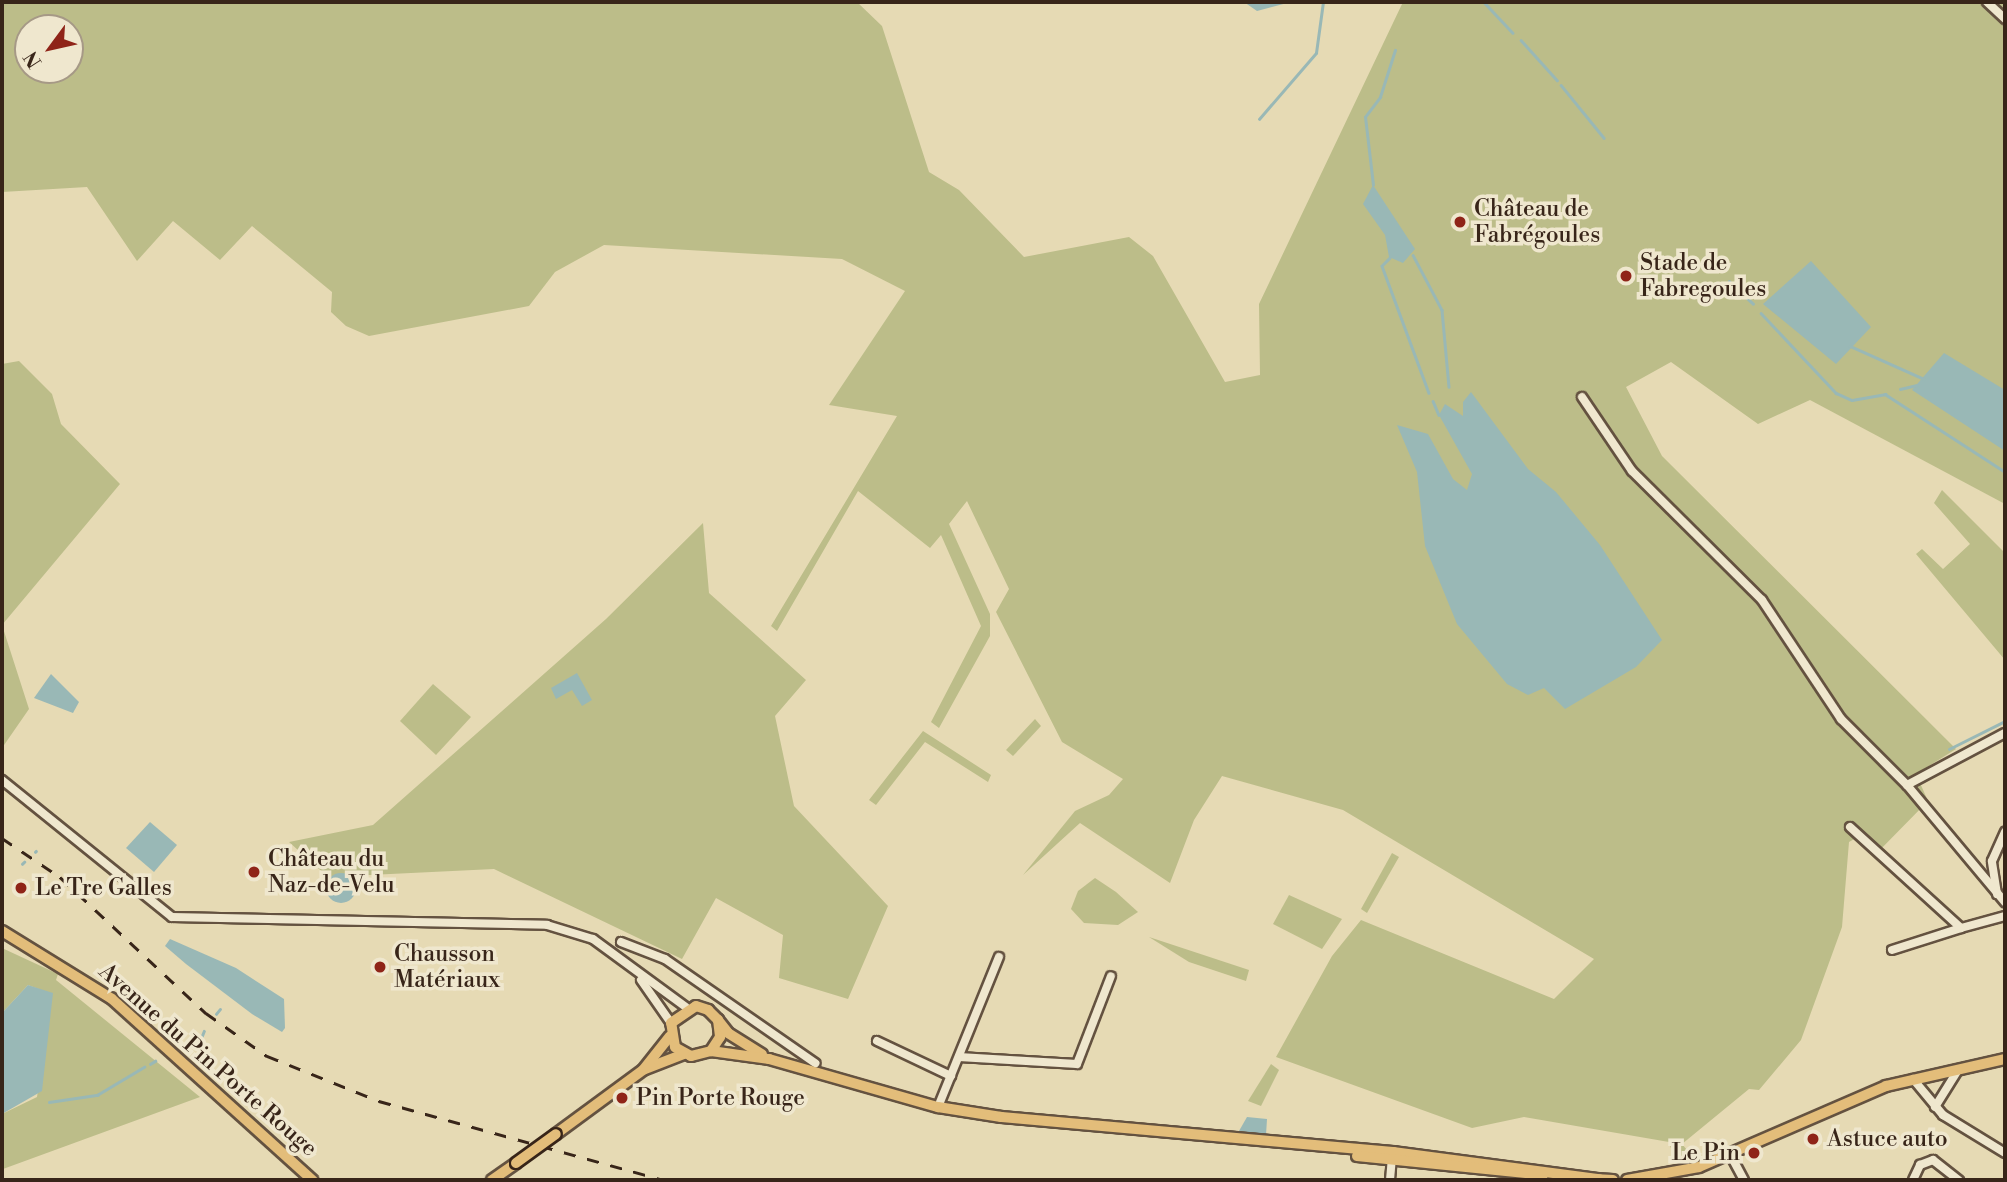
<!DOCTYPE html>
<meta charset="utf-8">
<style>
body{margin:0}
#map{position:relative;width:2007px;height:1182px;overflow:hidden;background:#e6dab4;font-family:"Libre Bodoni",serif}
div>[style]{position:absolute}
.green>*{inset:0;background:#bcbd89}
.water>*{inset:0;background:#99b8b6}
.round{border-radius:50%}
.stream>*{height:2.5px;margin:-1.25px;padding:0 1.25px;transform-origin:1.25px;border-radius:1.25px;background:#99b8b6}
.roads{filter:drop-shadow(2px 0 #645240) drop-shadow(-2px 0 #645240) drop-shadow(0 2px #645240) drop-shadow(0 -2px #645240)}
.minor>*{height:8px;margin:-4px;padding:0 4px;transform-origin:4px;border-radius:4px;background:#efe7ce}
.major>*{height:10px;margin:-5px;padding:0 5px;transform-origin:5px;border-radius:5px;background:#e3bd7a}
.rail>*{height:2.5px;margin-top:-1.25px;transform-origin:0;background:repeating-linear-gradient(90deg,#382519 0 12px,transparent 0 24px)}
.bridges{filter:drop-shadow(2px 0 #382519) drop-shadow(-2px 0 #382519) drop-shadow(0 2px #382519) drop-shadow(0 -2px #382519)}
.major-bridge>*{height:10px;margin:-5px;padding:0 5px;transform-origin:5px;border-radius:5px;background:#e3bd7a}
.dots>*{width:19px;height:19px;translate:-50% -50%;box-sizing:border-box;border:4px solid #efe7ce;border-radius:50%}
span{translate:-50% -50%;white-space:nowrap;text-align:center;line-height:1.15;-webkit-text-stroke:7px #efe7ce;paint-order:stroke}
.poi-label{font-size:23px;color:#382519}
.left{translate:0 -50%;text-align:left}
.right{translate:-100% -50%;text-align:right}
.street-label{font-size:23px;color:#382519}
.frame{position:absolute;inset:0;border:4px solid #382519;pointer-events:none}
.north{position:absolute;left:14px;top:14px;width:70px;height:70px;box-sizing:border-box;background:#efe7ce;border:2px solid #a69986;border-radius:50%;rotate:237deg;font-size:19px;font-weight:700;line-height:28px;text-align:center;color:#382519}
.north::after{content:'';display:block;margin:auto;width:24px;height:32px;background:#8f2418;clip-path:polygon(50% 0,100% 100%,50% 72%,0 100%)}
</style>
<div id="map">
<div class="green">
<div style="clip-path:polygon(evenodd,2px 2px,857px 2px,882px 26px,929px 172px,959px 190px,1024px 257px,1129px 237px,1153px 256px,1225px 382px,1260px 375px,1259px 304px,1403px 2px,2005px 2px,2005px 504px,1810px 400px,1758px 424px,1671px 362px,1626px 387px,1662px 456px,1956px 749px,1916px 774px,1928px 801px,1874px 856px,1856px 838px,1849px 842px,1842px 927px,1801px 1040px,1759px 1090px,1749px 1089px,1682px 1144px,1696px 1161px,1675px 1161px,1669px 1142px,1524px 1117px,1472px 1128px,1276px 1057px,1332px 956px,1361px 920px,1554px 999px,1594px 959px,1343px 810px,1222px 776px,1194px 820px,1170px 883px,1080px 823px,1023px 875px,1075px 811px,1109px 795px,1123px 779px,1062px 742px,996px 612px,1009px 589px,967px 501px,949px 524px,990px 614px,990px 636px,939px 728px,931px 722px,981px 626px,941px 535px,930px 548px,858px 491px,777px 631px,771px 626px,897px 416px,829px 405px,905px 291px,842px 259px,604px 245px,555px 272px,529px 306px,369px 336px,346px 326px,331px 312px,332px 292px,252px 226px,220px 260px,173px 221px,137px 261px,87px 187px,2px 192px,2px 2px,28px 28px,70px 28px,70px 70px,28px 70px,28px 28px)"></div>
<div style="clip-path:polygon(19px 361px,52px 394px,61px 424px,120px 484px,2px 625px,29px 709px,2px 748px,2px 364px)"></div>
<div style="clip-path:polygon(1942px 490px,2005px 553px,2005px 660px,1916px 554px,1922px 549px,1943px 569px,1970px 544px,1934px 503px)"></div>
<div style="clip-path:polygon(703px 523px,709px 593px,806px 680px,775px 716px,794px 806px,888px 906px,848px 999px,779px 978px,783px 935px,716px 898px,682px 959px,494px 869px,328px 877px,289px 842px,373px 825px,606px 619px)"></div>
<div style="clip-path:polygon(433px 684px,471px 717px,436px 755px,400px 721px)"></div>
<div style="clip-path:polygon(1035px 719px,1041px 726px,1013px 756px,1006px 750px)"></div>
<div style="clip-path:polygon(923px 731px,991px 775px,988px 782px,925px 742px,876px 805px,869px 800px)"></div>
<div style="clip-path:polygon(1392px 853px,1399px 857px,1367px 913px,1361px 909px)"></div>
<div style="clip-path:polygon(1095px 878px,1116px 892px,1138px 912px,1118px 925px,1084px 923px,1071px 909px,1078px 891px)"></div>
<div style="clip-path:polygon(1289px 895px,1342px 919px,1322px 949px,1273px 924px)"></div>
<div style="clip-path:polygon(1149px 937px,1249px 970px,1246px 981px,1189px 962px)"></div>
<div style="clip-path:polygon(2px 948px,58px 974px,56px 980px,200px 1097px,3px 1169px,2px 1114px,37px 1097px,52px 994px,28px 985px,2px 1013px)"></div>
<div style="clip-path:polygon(1271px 1064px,1279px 1070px,1261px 1106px,1248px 1101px)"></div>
</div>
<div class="water">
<div style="clip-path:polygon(1244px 2px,1291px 2px,1257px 11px)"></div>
<div style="clip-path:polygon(1373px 185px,1415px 249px,1403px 263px,1389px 257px,1385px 235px,1363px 204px)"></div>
<div style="clip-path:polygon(1811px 261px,1871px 327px,1836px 364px,1763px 304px)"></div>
<div style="clip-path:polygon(1944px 353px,2005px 390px,2005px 451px,1912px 390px)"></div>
<div style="clip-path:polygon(1471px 392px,1528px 469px,1556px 492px,1600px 545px,1662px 640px,1636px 667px,1565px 709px,1544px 688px,1528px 695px,1507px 684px,1457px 624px,1425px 546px,1417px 472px,1397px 425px,1428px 434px,1453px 479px,1467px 490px,1472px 474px,1439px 415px,1445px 404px,1463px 416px,1463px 402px)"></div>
<div style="clip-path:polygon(577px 673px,592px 700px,582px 706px,572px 690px,556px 699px,551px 688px)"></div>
<div style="clip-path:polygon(51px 674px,79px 702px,73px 713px,34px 698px)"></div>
<div style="clip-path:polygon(150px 822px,177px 845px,154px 872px,126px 848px)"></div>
<div class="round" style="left:326px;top:873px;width:30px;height:30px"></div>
<div style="clip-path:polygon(170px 939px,236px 968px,284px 999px,285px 1028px,282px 1032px,252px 1014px,186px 964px,165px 946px)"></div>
<div style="clip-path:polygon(28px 985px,53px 993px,42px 1091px,2px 1114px,2px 1013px)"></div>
<div style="clip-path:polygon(1247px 1117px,1267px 1119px,1266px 1135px,1239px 1131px)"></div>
</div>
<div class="stream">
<div style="left:1484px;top:2px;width:42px;rotate:46.9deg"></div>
<div style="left:1521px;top:40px;width:54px;rotate:48deg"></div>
<div style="left:1561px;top:85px;width:68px;rotate:50.9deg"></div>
<div style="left:1259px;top:119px;width:87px;rotate:-49.2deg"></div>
<div style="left:1316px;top:53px;width:51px;rotate:-82.2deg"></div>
<div style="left:1373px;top:185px;width:68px;rotate:-96.7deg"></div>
<div style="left:1365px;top:117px;width:25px;rotate:-53deg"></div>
<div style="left:1380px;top:97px;width:49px;rotate:-72.3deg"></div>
<div style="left:1413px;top:255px;width:62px;rotate:62.2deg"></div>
<div style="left:1442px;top:310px;width:77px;rotate:84.8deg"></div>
<div style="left:1390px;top:258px;width:11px;rotate:135deg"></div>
<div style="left:1382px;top:266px;width:135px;rotate:69.7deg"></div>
<div style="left:1729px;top:281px;width:33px;rotate:43deg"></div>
<div style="left:1761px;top:313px;width:110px;rotate:46.8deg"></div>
<div style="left:1836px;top:393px;width:17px;rotate:24deg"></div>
<div style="left:1852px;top:400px;width:34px;rotate:-10deg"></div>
<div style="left:1885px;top:394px;width:143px;rotate:33deg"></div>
<div style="left:1850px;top:346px;width:81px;rotate:24deg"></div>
<div style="left:1900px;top:389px;width:17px;rotate:-13deg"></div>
<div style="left:1433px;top:401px;width:15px;rotate:67deg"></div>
<div style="left:1949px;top:749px;width:63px;rotate:-26.6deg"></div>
<div style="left:35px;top:852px;width:1px;rotate:-45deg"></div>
<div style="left:22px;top:864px;width:3px;rotate:-45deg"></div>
<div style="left:216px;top:1014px;width:6px;rotate:-51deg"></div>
<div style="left:197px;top:1048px;width:18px;rotate:-68deg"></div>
<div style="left:150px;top:1064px;width:6px;rotate:-31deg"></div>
<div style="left:49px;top:1102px;width:49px;rotate:-8.3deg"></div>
<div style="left:97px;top:1095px;width:55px;rotate:-30.8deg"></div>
</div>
<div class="roads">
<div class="minor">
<div style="left:1987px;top:2px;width:25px;rotate:43deg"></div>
<div style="left:1582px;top:397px;width:89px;rotate:56deg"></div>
<div style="left:1632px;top:471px;width:183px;rotate:44.8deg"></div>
<div style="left:1762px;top:600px;width:143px;rotate:56.4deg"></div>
<div style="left:1841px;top:719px;width:93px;rotate:45deg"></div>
<div style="left:1907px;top:785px;width:153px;rotate:50.1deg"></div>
<div style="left:2px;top:780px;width:218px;rotate:38.9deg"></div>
<div style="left:172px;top:917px;width:375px;rotate:1.2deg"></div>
<div style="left:547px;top:925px;width:48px;rotate:16.9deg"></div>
<div style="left:593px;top:939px;width:115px;rotate:36.2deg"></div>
<div style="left:1907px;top:785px;width:111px;rotate:-28deg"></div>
<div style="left:1850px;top:827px;width:150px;rotate:42.3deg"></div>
<div style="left:1961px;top:928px;width:46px;rotate:-15.3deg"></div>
<div style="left:1997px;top:894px;width:33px;rotate:-99deg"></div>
<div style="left:1992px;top:861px;width:32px;rotate:-66deg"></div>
<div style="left:621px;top:942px;width:47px;rotate:21.1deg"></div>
<div style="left:665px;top:959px;width:183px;rotate:34.7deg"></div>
<div style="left:1892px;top:950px;width:72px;rotate:-17.7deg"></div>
<div style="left:641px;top:980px;width:52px;rotate:55.1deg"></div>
<div style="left:877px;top:1041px;width:82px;rotate:25.3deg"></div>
<div style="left:959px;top:1057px;width:118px;rotate:3.4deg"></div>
<div style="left:1077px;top:1064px;width:94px;rotate:-68.9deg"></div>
<div style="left:1913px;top:1079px;width:47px;rotate:50.2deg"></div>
<div style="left:1943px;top:1115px;width:73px;rotate:31.5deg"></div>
<div style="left:938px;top:1107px;width:162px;rotate:-67.9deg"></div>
<div style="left:1935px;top:1107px;width:44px;rotate:-58.1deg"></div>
<div style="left:1730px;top:1154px;width:30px;rotate:62deg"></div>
<div style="left:1390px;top:1180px;width:25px;rotate:-85deg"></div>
<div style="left:1913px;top:1180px;width:17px;rotate:-65deg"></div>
<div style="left:1920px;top:1165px;width:14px;rotate:-21deg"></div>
<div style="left:1933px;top:1160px;width:33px;rotate:38deg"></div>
</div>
<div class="major">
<div style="left:2px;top:931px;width:129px;rotate:31.7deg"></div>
<div style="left:112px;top:999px;width:270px;rotate:42.1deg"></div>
<div style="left:718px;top:1020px;width:17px;rotate:83deg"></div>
<div style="left:720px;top:1037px;width:17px;rotate:123deg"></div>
<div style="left:711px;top:1051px;width:21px;rotate:166deg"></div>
<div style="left:691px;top:1056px;width:18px;rotate:-151deg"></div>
<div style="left:675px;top:1047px;width:24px;rotate:-99deg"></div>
<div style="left:671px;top:1023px;width:30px;rotate:-34deg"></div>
<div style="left:696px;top:1006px;width:13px;rotate:18deg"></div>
<div style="left:708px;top:1010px;width:14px;rotate:45deg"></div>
<div style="left:718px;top:1020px;width:16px;rotate:52deg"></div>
<div style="left:728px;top:1033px;width:40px;rotate:32deg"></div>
<div style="left:711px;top:1051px;width:59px;rotate:7.9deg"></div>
<div style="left:769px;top:1059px;width:176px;rotate:15.9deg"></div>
<div style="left:938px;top:1107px;width:64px;rotate:9deg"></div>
<div style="left:1001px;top:1117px;width:394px;rotate:5.1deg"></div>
<div style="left:1393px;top:1152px;width:208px;rotate:7.5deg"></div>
<div style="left:645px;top:1069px;width:42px;rotate:-21deg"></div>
<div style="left:556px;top:1134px;width:108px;rotate:-36.3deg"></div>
<div style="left:643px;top:1070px;width:43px;rotate:-51.5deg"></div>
<div style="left:1357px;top:1156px;width:187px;rotate:5.8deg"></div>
<div style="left:1594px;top:1179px;width:19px;rotate:3deg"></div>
<div style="left:492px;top:1180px;width:29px;rotate:-35deg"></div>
<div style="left:1627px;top:1180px;width:73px;rotate:-10.2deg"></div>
<div style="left:1699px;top:1167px;width:204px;rotate:-23.4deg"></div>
<div style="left:1886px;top:1086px;width:122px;rotate:-12.8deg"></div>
</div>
</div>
<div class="rail">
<div style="left:2px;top:838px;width:70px;rotate:33.9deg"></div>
<div style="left:60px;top:877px;width:200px;rotate:43deg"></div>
<div style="left:206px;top:1013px;width:75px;rotate:35.2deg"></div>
<div style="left:267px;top:1056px;width:121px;rotate:21.9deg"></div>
<div style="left:379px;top:1101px;width:296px;rotate:15.5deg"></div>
</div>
<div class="bridges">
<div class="major-bridge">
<div style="left:516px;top:1163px;width:49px;rotate:-35.9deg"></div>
</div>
</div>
<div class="dots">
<div style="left:1460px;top:222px;background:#8f2418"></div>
<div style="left:1626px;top:276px;background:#8f2418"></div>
<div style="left:254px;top:872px;background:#8f2418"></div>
<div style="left:21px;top:888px;background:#8f2418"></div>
<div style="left:380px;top:967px;background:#8f2418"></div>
<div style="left:622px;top:1098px;background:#8f2418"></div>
<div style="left:1813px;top:1139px;background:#8f2418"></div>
<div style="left:1754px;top:1153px;background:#8f2418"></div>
</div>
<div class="poi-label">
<span class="left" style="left:1474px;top:222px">Château de<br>Fabrégoules</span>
<span class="left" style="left:1640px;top:276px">Stade de<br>Fabregoules</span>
<span class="left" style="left:268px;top:872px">Château du<br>Naz-de-Velu</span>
<span class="left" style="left:35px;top:888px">Le Tre Galles</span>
<span class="left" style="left:394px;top:967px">Chausson<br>Matériaux</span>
<span class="left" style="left:636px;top:1098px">Pin Porte Rouge</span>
<span class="left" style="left:1827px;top:1139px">Astuce auto</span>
<span class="right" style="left:1740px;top:1153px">Le Pin</span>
</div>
<div class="street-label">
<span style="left:208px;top:1060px;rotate:41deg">Avenue du Pin Porte Rouge</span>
</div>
<div class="frame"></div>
<div class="north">N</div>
</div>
